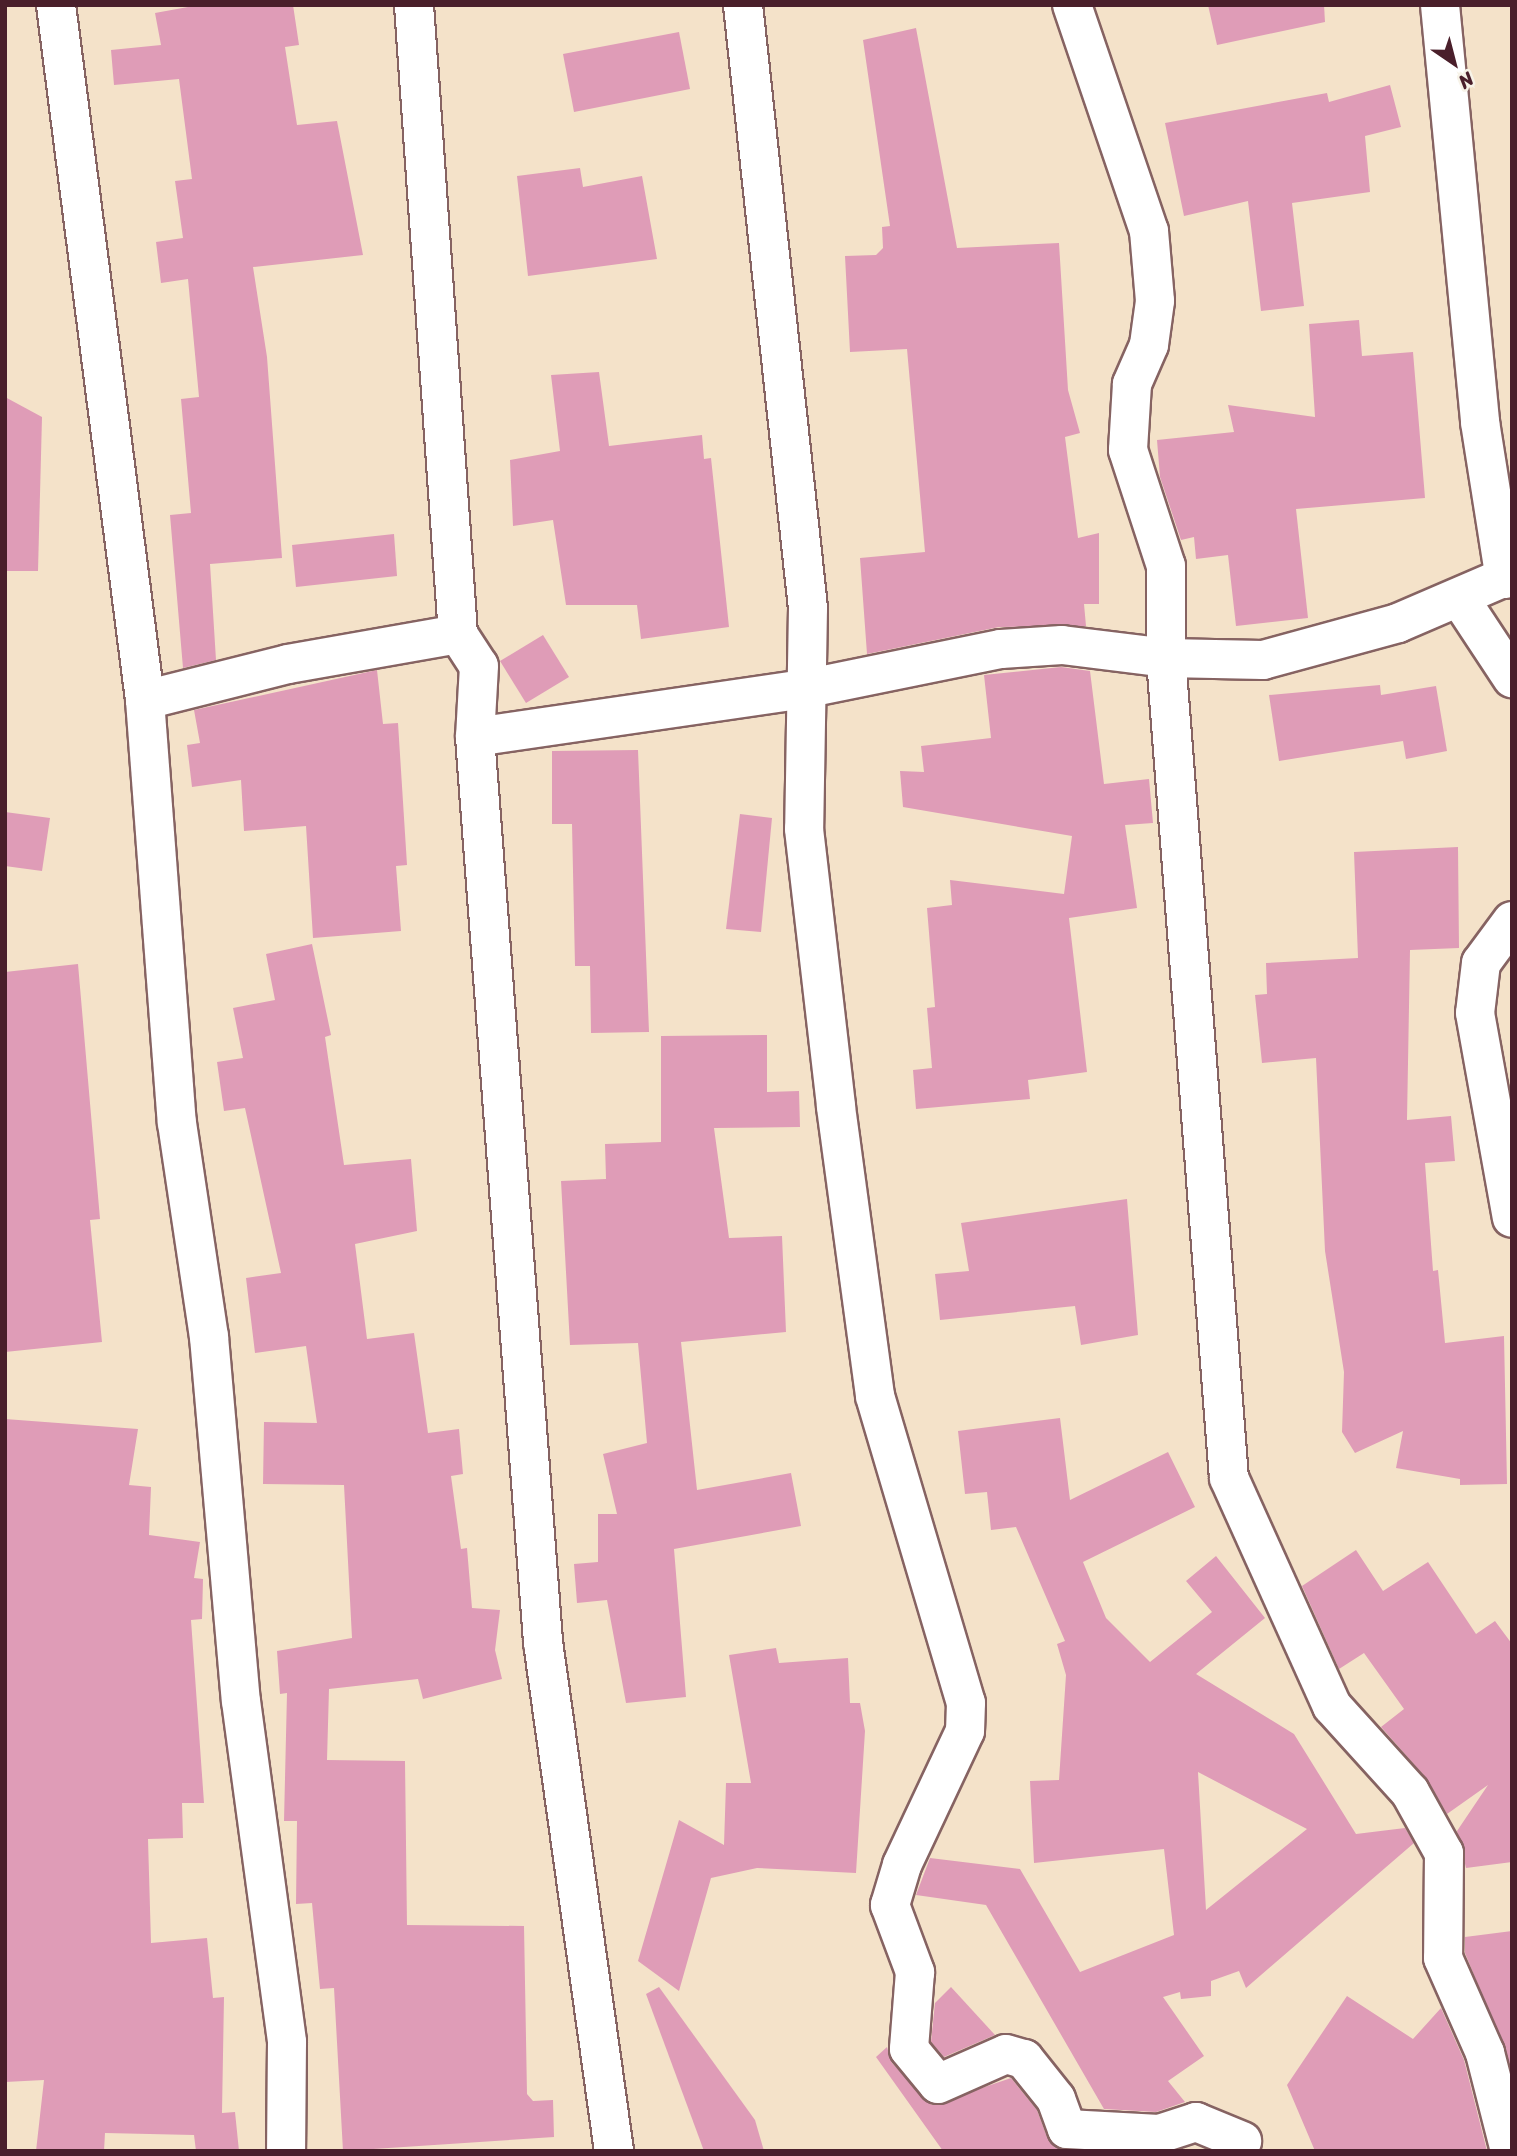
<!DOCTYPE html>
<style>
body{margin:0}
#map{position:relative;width:1517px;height:2156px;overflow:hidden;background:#f4e2c9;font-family:Sriracha,sans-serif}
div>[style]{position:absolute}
.building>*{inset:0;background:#df9cb7}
.roads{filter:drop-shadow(2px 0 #866362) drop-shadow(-2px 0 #866362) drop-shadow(0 2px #866362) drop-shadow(0 -2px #866362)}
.minor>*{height:38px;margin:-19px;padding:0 19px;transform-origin:19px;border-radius:19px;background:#fff}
span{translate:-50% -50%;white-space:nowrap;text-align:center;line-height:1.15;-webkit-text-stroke:7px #f7f3e8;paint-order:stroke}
.frame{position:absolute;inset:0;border:7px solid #4a1f2b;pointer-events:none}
.north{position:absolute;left:1419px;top:28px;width:70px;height:70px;-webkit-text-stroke:5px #f7f3e8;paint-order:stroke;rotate:145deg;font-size:19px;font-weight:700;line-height:28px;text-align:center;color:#4a1f2b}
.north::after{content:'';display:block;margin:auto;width:24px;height:32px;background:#4a1f2b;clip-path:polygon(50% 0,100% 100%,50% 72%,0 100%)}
</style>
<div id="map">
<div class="building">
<div style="clip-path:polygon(199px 5px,293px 5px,299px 45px,285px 47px,297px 125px,337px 121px,363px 255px,253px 267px,267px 357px,282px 558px,210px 564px,216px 660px,183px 668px,170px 515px,191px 513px,181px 399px,199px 397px,188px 279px,161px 283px,156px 242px,183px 238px,175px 181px,192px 179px,179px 79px,114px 85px,111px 50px,161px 45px,155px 13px)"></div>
<div style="clip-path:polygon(1208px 5px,1324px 5px,1325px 22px,1217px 45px)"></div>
<div style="clip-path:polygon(916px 28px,957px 248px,1059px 243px,1068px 390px,1080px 433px,1065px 437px,1078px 538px,1099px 533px,1099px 604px,1084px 604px,1086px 626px,999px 627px,867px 654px,860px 558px,925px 552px,907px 349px,850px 352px,845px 256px,876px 255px,883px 248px,882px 227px,890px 226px,863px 40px)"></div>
<div style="clip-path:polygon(679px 32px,690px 89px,574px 112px,563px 54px)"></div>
<div style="clip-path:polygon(1390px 85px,1401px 127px,1365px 136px,1370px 192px,1292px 203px,1304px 306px,1261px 311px,1248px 201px,1184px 216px,1165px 123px,1327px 93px,1329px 102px)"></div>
<div style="clip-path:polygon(580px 168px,583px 187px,642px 176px,657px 259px,528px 276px,517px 176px)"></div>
<div style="clip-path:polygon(1359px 320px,1362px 356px,1413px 352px,1425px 498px,1296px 509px,1308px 618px,1236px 626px,1228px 555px,1196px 559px,1194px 537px,1181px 540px,1160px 477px,1157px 440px,1234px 432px,1228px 405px,1315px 417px,1309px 324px)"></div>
<div style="clip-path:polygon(599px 372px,609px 446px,702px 435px,704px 459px,711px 458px,729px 627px,641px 639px,637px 605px,566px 605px,553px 520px,513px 526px,510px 460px,560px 451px,551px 375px)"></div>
<div style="clip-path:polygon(5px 397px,42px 417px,38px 571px,5px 571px)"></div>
<div style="clip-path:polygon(394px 534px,397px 576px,296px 587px,292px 545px)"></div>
<div style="clip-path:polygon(543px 635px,569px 677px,526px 703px,500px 661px)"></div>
<div style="clip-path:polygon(1061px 667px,1090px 671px,1104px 784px,1149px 779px,1153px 823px,1125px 825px,1137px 908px,1069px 918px,1087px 1072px,1028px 1080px,1030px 1099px,916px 1109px,913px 1070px,932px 1068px,927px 1008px,935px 1007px,927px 908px,952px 905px,950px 880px,1064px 894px,1072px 836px,903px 807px,900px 771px,924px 772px,921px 746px,991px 738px,984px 675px)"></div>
<div style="clip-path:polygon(377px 670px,383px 724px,398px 723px,407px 865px,396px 866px,401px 931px,313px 938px,306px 826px,244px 831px,241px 780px,192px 787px,187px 745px,200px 743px,194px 710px)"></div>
<div style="clip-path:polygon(1380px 685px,1381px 695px,1436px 686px,1447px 751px,1406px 759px,1403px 741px,1279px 761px,1269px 695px)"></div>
<div style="clip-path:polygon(638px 750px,649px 1032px,591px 1033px,590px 966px,575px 966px,572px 824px,552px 824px,552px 751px)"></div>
<div style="clip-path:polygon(5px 812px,50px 818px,42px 871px,5px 866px)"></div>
<div style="clip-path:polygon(740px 814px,772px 818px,761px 932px,726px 929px)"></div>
<div style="clip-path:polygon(1458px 847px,1459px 948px,1410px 950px,1407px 1120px,1451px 1116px,1455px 1161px,1425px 1163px,1433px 1271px,1438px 1270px,1445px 1343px,1504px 1336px,1507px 1484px,1460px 1485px,1460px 1479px,1396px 1468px,1403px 1431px,1355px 1453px,1342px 1432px,1344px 1372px,1325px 1251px,1316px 1058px,1262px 1063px,1255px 995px,1267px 994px,1266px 963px,1358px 958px,1354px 852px)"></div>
<div style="clip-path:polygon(312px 944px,331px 1035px,325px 1037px,344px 1165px,411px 1159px,417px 1231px,355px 1244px,367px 1339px,414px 1333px,428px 1433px,459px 1429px,463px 1474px,451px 1476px,461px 1549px,467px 1548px,472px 1608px,500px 1610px,495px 1650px,502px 1679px,423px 1699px,418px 1679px,329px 1689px,327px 1760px,405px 1761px,407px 1925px,524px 1926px,527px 2094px,533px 2101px,553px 2100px,554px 2137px,343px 2151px,334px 1988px,320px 1989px,312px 1903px,296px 1904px,297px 1821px,284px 1821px,287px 1693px,280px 1694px,277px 1651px,352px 1638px,344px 1485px,263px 1484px,264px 1422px,317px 1423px,306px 1346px,255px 1353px,246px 1278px,281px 1273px,245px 1108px,224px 1111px,217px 1062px,243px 1058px,233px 1008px,275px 1000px,266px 954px)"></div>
<div style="clip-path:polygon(78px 964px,100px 1219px,90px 1220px,102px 1342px,5px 1352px,5px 972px)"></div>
<div style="clip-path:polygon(767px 1035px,767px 1092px,799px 1091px,800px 1127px,714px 1128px,729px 1238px,782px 1236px,786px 1332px,681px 1342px,697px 1490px,791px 1473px,801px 1526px,674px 1549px,686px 1697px,626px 1703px,607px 1600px,577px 1603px,574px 1564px,598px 1562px,598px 1514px,617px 1514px,603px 1454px,647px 1443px,638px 1343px,570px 1345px,561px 1181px,606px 1179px,605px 1144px,661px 1142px,661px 1036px)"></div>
<div style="clip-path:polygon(1127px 1199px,1138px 1335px,1081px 1345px,1075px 1306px,940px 1320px,935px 1274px,969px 1271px,961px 1223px)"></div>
<div style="clip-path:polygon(evenodd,1060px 1418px,1070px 1500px,1168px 1452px,1195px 1507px,1083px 1562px,1106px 1618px,1150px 1662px,1212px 1612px,1186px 1581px,1216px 1556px,1265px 1618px,1196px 1674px,1294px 1734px,1356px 1834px,1405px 1828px,1414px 1843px,1246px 1988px,1239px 1971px,1211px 1981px,1211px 1996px,1181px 1999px,1180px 1992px,1163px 1997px,1204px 2056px,1168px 2081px,1185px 2102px,1156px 2112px,1104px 2109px,986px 1905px,916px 1895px,930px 1858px,1020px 1869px,1080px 1972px,1174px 1935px,1164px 1849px,1034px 1863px,1030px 1781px,1059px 1780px,1066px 1675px,1057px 1644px,1065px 1641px,1016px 1527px,991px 1530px,987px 1492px,965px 1494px,958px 1431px,1060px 1418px,1198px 1772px,1307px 1829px,1206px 1910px,1198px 1772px)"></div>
<div style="clip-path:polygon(5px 1419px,138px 1429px,129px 1485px,151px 1487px,149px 1535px,200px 1542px,194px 1578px,203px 1579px,202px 1619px,191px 1620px,204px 1803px,182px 1803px,183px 1838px,148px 1839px,151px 1943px,207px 1938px,213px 1998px,224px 1997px,222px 2113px,235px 2112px,239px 2151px,196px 2151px,194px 2135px,105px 2133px,104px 2151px,36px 2151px,44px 2080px,5px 2082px)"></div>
<div style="clip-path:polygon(1356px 1550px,1383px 1591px,1428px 1562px,1476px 1634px,1495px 1621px,1512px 1644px,1512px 1862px,1466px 1868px,1457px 1831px,1488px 1785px,1447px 1814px,1426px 1778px,1381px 1727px,1404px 1709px,1364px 1653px,1339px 1669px,1302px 1586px)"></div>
<div style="clip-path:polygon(776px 1648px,779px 1663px,848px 1658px,850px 1703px,860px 1703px,865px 1731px,856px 1873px,757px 1868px,711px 1878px,679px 1991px,638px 1961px,679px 1820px,724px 1845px,726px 1783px,751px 1783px,729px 1655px)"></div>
<div style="clip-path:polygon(1512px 1931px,1512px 2069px,1465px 1953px,1465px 1937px)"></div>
<div style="clip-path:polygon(659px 1987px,755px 2120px,764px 2151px,704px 2151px,646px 1994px)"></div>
<div style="clip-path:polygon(951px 1987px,995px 2035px,944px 2057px,931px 2042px,935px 2003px)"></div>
<div style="clip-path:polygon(1347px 1996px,1413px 2039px,1441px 2008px,1464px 2060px,1487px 2151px,1315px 2151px,1287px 2085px)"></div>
<div style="clip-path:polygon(887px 2047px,892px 2063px,932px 2105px,1011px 2078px,1037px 2110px,1047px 2137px,1065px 2151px,943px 2151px,876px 2057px)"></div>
</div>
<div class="roads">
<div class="minor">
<div style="left:56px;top:5px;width:701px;rotate:82.7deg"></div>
<div style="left:145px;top:700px;width:147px;rotate:-14.1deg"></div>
<div style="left:288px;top:664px;width:173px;rotate:-10deg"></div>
<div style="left:458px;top:634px;width:38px;rotate:57deg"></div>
<div style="left:479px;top:666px;width:71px;rotate:93.2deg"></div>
<div style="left:475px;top:737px;width:908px;rotate:85.7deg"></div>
<div style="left:543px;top:1642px;width:514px;rotate:82.06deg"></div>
<div style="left:414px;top:5px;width:631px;rotate:86deg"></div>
<div style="left:743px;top:5px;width:606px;rotate:83.85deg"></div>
<div style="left:808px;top:608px;width:221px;rotate:91deg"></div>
<div style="left:804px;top:829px;width:280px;rotate:83.4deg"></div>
<div style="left:836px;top:1107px;width:292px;rotate:82.3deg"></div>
<div style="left:875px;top:1396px;width:320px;rotate:73.5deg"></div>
<div style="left:966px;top:1703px;width:28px;rotate:92deg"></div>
<div style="left:965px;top:1731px;width:148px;rotate:115.2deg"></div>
<div style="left:902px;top:1865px;width:42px;rotate:106.7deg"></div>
<div style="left:890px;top:1905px;width:72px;rotate:69.5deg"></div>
<div style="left:915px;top:1972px;width:77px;rotate:94.5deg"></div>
<div style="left:909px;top:2049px;width:45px;rotate:50.4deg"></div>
<div style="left:938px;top:2084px;width:74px;rotate:-23.8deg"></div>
<div style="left:1006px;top:2054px;width:19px;rotate:16deg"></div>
<div style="left:1024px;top:2059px;width:51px;rotate:51.3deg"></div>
<div style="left:1056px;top:2099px;width:32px;rotate:70deg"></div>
<div style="left:1067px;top:2129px;width:92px;rotate:3.1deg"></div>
<div style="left:1159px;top:2134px;width:39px;rotate:-18deg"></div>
<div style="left:1196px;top:2122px;width:50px;rotate:22.4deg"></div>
<div style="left:1072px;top:5px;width:239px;rotate:71.2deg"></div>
<div style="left:1149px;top:231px;width:70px;rotate:85.1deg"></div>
<div style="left:1155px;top:301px;width:44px;rotate:97.8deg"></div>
<div style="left:1149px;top:345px;width:43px;rotate:113.6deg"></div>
<div style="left:1132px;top:384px;width:66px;rotate:93.5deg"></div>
<div style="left:1128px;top:450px;width:122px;rotate:71.9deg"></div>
<div style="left:1166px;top:566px;width:92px;rotate:90deg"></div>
<div style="left:1166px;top:658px;width:822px;rotate:85.61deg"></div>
<div style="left:1229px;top:1478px;width:250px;rotate:65.7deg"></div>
<div style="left:1332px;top:1706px;width:116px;rotate:47.8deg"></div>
<div style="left:1410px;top:1792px;width:70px;rotate:60.9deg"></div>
<div style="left:1444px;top:1853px;width:105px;rotate:90.5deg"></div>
<div style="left:1443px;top:1958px;width:104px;rotate:66.1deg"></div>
<div style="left:1485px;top:2053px;width:101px;rotate:75.7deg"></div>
<div style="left:1440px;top:5px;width:419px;rotate:84.5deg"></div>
<div style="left:1480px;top:422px;width:159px;rotate:81deg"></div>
<div style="left:1460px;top:599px;width:95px;rotate:56.6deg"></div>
<div style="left:145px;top:700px;width:424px;rotate:85.7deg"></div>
<div style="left:177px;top:1123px;width:216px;rotate:81.5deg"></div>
<div style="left:209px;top:1337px;width:365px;rotate:85deg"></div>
<div style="left:241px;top:1701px;width:344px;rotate:82.3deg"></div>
<div style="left:287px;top:2042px;width:109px;rotate:90.5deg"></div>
<div style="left:475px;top:737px;width:332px;rotate:-8.3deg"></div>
<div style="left:804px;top:689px;width:201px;rotate:-11.5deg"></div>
<div style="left:1001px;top:649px;width:61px;rotate:-3.8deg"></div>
<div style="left:1062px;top:645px;width:105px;rotate:7.1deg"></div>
<div style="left:1166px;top:658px;width:97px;rotate:1.2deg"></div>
<div style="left:1263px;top:660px;width:140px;rotate:-15.3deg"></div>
<div style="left:1398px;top:623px;width:124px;rotate:-23.3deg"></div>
<div style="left:1512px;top:921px;width:52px;rotate:126.4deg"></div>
<div style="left:1481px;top:963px;width:50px;rotate:96.8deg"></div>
<div style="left:1475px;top:1013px;width:208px;rotate:79.8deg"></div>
</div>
</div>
<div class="frame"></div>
<div class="north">N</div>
</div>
